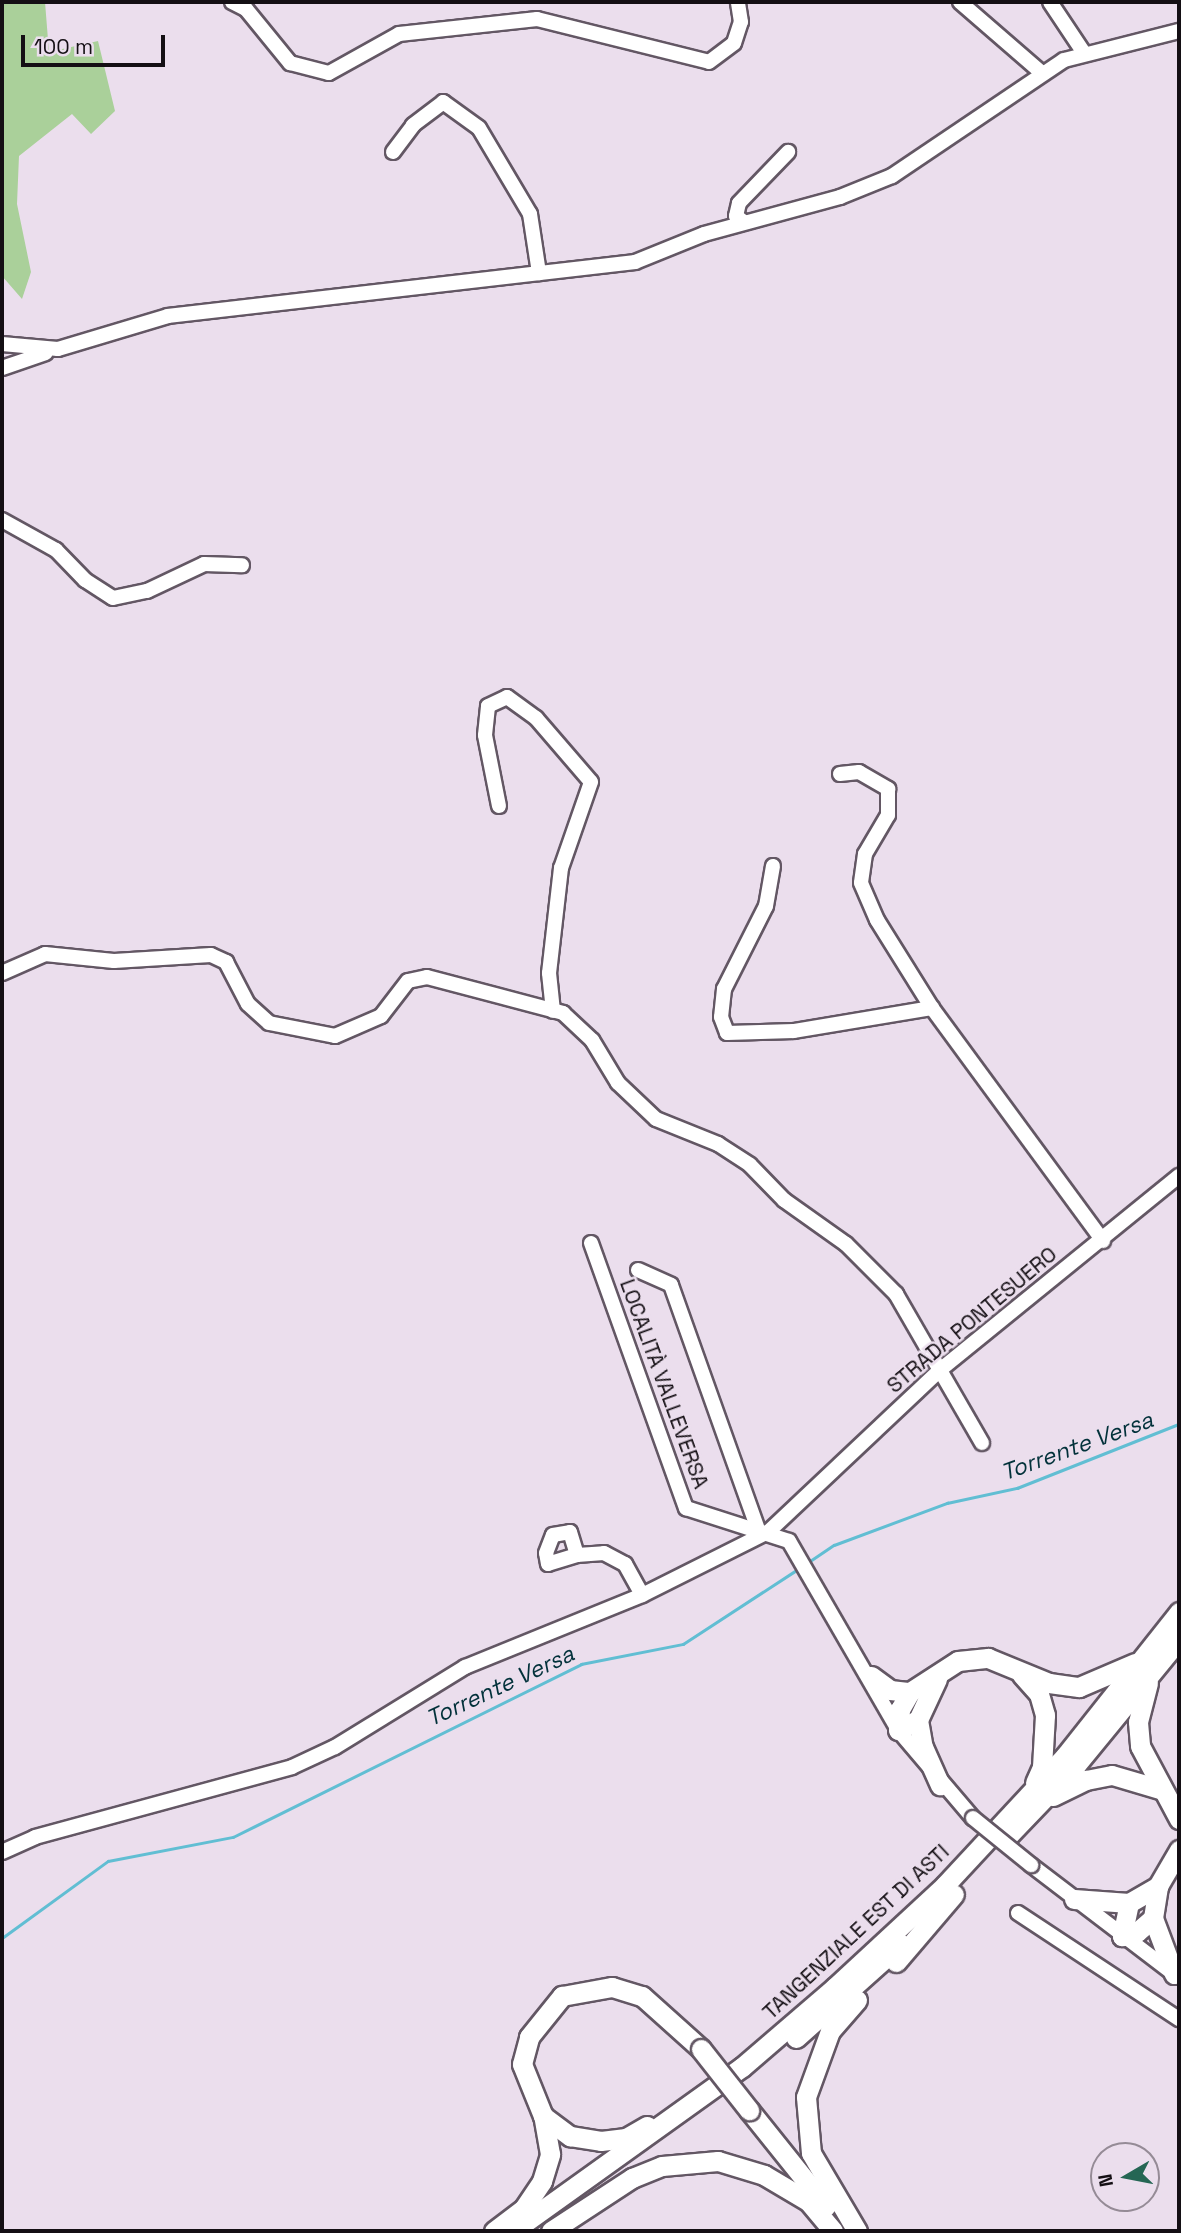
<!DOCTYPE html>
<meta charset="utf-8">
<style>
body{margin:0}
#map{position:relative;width:1181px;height:2233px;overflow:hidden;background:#ebdeed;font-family:"Space Grotesk",sans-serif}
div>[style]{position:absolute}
.green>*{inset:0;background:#aad09a}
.stream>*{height:2.5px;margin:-1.25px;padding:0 1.25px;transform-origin:1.25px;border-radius:1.25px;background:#61bed3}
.roads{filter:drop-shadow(2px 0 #635764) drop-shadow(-2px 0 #635764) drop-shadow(0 2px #635764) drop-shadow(0 -2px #635764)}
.minor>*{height:14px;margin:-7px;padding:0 7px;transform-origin:7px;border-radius:7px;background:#fff}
.highway>*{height:19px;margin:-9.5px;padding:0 9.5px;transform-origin:9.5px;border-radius:9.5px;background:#fff}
.bridges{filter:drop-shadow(2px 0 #635764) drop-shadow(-2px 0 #635764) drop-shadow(0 2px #635764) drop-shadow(0 -2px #635764)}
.minor-bridge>*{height:14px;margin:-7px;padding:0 7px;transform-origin:7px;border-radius:7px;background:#fff}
.highway-bridge>*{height:19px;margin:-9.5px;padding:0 9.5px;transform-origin:9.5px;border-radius:9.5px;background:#fff}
span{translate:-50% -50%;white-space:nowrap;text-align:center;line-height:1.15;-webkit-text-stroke:5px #ebdeed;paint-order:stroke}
.street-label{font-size:21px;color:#140f14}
.water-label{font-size:23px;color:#02313a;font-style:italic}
.frame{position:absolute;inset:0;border:4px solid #140f14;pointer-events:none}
.north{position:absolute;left:1090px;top:2142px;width:70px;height:70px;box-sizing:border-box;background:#ebdeed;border:2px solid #958b96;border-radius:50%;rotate:260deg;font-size:19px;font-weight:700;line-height:28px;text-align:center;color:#140f14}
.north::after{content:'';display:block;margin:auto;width:24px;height:32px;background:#256654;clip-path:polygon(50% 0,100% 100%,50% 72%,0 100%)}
.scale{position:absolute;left:21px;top:35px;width:144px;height:32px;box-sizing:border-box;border:4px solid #140f14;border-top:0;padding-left:9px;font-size:21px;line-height:24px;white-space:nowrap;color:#140f14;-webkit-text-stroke:5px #ebdeed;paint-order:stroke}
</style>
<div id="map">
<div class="green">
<div style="clip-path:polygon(2px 2px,45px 2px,49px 52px,98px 41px,115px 111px,91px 134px,72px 114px,19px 156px,17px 204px,31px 272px,22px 299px,2px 276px)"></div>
</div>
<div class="stream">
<div style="left:807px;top:1563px;width:32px;rotate:-34deg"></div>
<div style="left:834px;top:1545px;width:121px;rotate:-20.4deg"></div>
<div style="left:947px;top:1503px;width:72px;rotate:-12.1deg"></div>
<div style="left:1017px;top:1488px;width:174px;rotate:-21.6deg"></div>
<div style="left:2px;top:1938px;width:131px;rotate:-36deg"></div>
<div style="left:108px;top:1861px;width:127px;rotate:-10.9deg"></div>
<div style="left:233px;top:1837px;width:389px;rotate:-26.4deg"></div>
<div style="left:581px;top:1664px;width:104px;rotate:-11.1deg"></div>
<div style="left:683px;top:1644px;width:137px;rotate:-33.1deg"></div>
</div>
<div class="roads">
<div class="minor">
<div style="left:232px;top:2px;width:16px;rotate:27deg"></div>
<div style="left:246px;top:9px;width:70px;rotate:50.8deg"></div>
<div style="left:290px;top:63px;width:40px;rotate:14.4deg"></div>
<div style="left:329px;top:73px;width:80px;rotate:-29.1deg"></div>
<div style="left:399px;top:34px;width:139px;rotate:-6.2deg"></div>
<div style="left:537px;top:19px;width:177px;rotate:14deg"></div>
<div style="left:709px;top:62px;width:31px;rotate:-37deg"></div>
<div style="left:734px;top:43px;width:22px;rotate:-72deg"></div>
<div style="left:741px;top:22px;width:20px;rotate:-99deg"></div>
<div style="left:960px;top:2px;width:108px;rotate:40.9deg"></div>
<div style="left:1050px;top:2px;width:61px;rotate:56.3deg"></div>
<div style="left:393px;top:152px;width:34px;rotate:-53deg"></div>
<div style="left:413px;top:125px;width:38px;rotate:-37deg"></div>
<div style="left:443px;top:102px;width:44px;rotate:35.8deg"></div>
<div style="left:479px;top:128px;width:100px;rotate:59.3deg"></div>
<div style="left:530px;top:214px;width:60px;rotate:81.3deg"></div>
<div style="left:744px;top:222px;width:10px;rotate:-143deg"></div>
<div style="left:736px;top:216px;width:13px;rotate:-77deg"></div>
<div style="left:739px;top:203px;width:71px;rotate:-46.1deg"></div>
<div style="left:2px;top:344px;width:56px;rotate:5.1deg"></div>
<div style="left:58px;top:349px;width:115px;rotate:-16.7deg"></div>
<div style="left:168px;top:316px;width:470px;rotate:-6.6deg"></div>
<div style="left:635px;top:262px;width:74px;rotate:-22.1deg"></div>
<div style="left:704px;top:234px;width:141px;rotate:-15.2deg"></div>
<div style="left:840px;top:197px;width:56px;rotate:-22deg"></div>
<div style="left:892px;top:176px;width:207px;rotate:-34deg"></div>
<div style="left:1064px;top:60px;width:119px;rotate:-14.2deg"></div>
<div style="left:2px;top:368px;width:46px;rotate:-18.8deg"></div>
<div style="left:2px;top:520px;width:62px;rotate:29.1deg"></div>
<div style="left:56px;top:550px;width:42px;rotate:46deg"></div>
<div style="left:85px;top:580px;width:33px;rotate:33deg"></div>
<div style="left:113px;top:598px;width:35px;rotate:-12deg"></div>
<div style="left:147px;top:591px;width:63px;rotate:-25.3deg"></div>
<div style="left:204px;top:564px;width:38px;rotate:2deg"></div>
<div style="left:840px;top:774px;width:19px;rotate:-6deg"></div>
<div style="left:859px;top:772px;width:34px;rotate:30deg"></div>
<div style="left:888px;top:789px;width:26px;rotate:90deg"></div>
<div style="left:888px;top:815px;width:45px;rotate:120.5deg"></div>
<div style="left:865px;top:854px;width:29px;rotate:98deg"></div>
<div style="left:861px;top:883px;width:40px;rotate:66.6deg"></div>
<div style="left:877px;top:920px;width:104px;rotate:58deg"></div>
<div style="left:932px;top:1008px;width:289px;rotate:53.7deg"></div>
<div style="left:499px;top:806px;width:72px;rotate:-101.2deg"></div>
<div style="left:485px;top:735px;width:29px;rotate:-84deg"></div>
<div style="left:488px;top:706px;width:21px;rotate:-25deg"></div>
<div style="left:507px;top:697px;width:36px;rotate:36deg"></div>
<div style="left:536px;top:718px;width:84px;rotate:49.3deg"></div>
<div style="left:591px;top:782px;width:91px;rotate:109.2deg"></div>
<div style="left:561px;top:868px;width:106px;rotate:96.5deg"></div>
<div style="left:549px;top:973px;width:38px;rotate:84deg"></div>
<div style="left:773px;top:866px;width:41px;rotate:99.9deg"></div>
<div style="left:766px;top:906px;width:93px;rotate:116.8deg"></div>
<div style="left:724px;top:989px;width:28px;rotate:96deg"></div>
<div style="left:721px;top:1017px;width:17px;rotate:69deg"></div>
<div style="left:727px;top:1033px;width:67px;rotate:-1.7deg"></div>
<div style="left:794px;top:1031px;width:140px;rotate:-9.5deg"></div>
<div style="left:2px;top:973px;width:47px;rotate:-23.8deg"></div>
<div style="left:45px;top:954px;width:69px;rotate:5.8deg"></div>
<div style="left:114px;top:961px;width:97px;rotate:-3.5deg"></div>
<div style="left:211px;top:955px;width:17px;rotate:25deg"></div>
<div style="left:226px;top:962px;width:47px;rotate:62.4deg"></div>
<div style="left:248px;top:1004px;width:28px;rotate:42deg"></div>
<div style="left:269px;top:1023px;width:67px;rotate:11.1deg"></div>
<div style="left:335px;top:1036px;width:50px;rotate:-23.5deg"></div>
<div style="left:381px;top:1016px;width:44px;rotate:-52.4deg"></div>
<div style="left:408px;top:981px;width:19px;rotate:-12deg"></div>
<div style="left:427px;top:977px;width:141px;rotate:14.8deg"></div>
<div style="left:563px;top:1013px;width:40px;rotate:43deg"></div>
<div style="left:592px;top:1040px;width:50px;rotate:58.8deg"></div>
<div style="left:618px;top:1083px;width:52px;rotate:43.5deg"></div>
<div style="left:656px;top:1119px;width:67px;rotate:22deg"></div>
<div style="left:718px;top:1144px;width:38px;rotate:33deg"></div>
<div style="left:750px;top:1165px;width:49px;rotate:45.8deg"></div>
<div style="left:784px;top:1200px;width:76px;rotate:35.4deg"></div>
<div style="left:846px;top:1244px;width:71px;rotate:45deg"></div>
<div style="left:896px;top:1294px;width:172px;rotate:60deg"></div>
<div style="left:591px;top:1243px;width:282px;rotate:70.3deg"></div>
<div style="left:686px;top:1508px;width:108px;rotate:17.8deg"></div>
<div style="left:789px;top:1541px;width:218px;rotate:60deg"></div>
<div style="left:898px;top:1730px;width:116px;rotate:49.6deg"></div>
<div style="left:638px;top:1270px;width:36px;rotate:24deg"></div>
<div style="left:671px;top:1285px;width:259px;rotate:70.4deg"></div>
<div style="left:577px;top:1555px;width:30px;rotate:163deg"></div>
<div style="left:548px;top:1564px;width:11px;rotate:-100deg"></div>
<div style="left:546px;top:1553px;width:19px;rotate:-69deg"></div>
<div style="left:553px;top:1535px;width:17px;rotate:-10deg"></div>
<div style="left:570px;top:1532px;width:24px;rotate:73deg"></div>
<div style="left:577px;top:1555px;width:27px;rotate:-4deg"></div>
<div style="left:604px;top:1553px;width:24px;rotate:28deg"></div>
<div style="left:625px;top:1564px;width:35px;rotate:61deg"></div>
<div style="left:2px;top:1852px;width:36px;rotate:-24deg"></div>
<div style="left:35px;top:1837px;width:266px;rotate:-15.2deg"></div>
<div style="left:292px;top:1767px;width:47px;rotate:-24.9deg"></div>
<div style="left:335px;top:1747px;width:153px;rotate:-31.6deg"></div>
<div style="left:465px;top:1667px;width:191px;rotate:-22.1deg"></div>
<div style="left:642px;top:1595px;width:141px;rotate:-26.6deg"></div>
<div style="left:768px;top:1532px;width:236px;rotate:-43.3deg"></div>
<div style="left:940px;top:1370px;width:308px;rotate:-39.1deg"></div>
<div style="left:1031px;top:1865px;width:180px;rotate:37.3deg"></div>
<div style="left:1018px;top:1913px;width:193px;rotate:33.4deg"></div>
</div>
<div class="highway">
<div style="left:1022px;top:1675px;width:25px;rotate:48deg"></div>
<div style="left:1039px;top:1694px;width:22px;rotate:74deg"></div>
<div style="left:1045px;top:1715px;width:52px;rotate:93.3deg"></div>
<div style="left:1042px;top:1767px;width:17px;rotate:114deg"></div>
<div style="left:871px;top:1676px;width:24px;rotate:36deg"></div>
<div style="left:890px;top:1690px;width:20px;rotate:6deg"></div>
<div style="left:910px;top:1692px;width:57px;rotate:-32.9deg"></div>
<div style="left:958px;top:1661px;width:30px;rotate:-6deg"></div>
<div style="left:988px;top:1658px;width:66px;rotate:22.3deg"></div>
<div style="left:1049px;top:1683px;width:30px;rotate:8deg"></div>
<div style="left:1079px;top:1687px;width:61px;rotate:-23.2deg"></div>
<div style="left:937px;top:1679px;width:45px;rotate:114.9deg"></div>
<div style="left:918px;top:1720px;width:27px;rotate:80deg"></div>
<div style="left:923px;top:1747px;width:42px;rotate:65.9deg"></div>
<div style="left:1148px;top:1683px;width:40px;rotate:104.4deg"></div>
<div style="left:1138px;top:1722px;width:24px;rotate:85deg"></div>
<div style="left:1140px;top:1746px;width:83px;rotate:61.9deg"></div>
<div style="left:910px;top:1692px;width:20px;rotate:120deg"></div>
<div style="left:900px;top:1709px;width:21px;rotate:95deg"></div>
<div style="left:898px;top:1730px;width:22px;rotate:-27deg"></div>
<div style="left:1053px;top:1796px;width:37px;rotate:-26deg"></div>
<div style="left:1086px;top:1780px;width:26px;rotate:-11deg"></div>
<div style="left:1112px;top:1775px;width:50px;rotate:16.3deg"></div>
<div style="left:1009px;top:1835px;width:97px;rotate:-46.3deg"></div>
<div style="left:1076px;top:1765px;width:163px;rotate:-50.7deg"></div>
<div style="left:1074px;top:1899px;width:55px;rotate:4.2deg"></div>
<div style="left:1129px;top:1903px;width:34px;rotate:-30deg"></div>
<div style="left:1129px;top:1903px;width:34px;rotate:102deg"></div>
<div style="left:1122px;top:1936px;width:16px;rotate:-15deg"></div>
<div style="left:1137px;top:1932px;width:21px;rotate:-41deg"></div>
<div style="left:896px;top:1962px;width:89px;rotate:-49.5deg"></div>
<div style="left:1174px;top:1974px;width:60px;rotate:-110.6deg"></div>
<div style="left:1153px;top:1918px;width:32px;rotate:-81deg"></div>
<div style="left:1158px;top:1886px;width:42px;rotate:-59.7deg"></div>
<div style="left:857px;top:2000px;width:41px;rotate:131.1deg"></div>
<div style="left:830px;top:2031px;width:70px;rotate:110deg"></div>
<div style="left:806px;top:2097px;width:56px;rotate:84.9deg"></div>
<div style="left:811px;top:2153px;width:91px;rotate:59.5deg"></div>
<div style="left:796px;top:2038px;width:141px;rotate:-41.8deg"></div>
<div style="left:749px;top:2110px;width:123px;rotate:51.3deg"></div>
<div style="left:543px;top:2116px;width:56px;rotate:-112deg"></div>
<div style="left:522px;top:2064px;width:28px;rotate:-75deg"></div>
<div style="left:529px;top:2037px;width:53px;rotate:-51.2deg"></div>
<div style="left:562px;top:1996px;width:51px;rotate:-10.2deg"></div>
<div style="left:612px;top:1987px;width:31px;rotate:17deg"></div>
<div style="left:642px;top:1996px;width:79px;rotate:41.9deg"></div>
<div style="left:494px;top:2231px;width:38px;rotate:-37deg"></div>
<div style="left:524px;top:2208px;width:32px;rotate:-56deg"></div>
<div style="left:542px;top:2181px;width:28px;rotate:-73deg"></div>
<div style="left:550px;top:2154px;width:39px;rotate:-100deg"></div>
<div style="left:543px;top:2116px;width:34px;rotate:37deg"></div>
<div style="left:570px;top:2136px;width:31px;rotate:9deg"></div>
<div style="left:601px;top:2141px;width:25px;rotate:-7deg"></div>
<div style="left:626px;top:2138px;width:24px;rotate:-30deg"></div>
<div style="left:513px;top:2231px;width:282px;rotate:-35.6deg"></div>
<div style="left:742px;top:2067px;width:123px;rotate:-40.7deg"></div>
<div style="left:835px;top:1987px;width:150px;rotate:-42.8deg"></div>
<div style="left:945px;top:1885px;width:176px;rotate:-47.1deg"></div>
<div style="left:1065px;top:1756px;width:184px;rotate:-51.6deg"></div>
<div style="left:551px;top:2231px;width:97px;rotate:-33.2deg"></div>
<div style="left:632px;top:2178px;width:32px;rotate:-22deg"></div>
<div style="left:662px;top:2166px;width:56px;rotate:-5.1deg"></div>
<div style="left:718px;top:2161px;width:48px;rotate:16.9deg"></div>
<div style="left:764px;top:2175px;width:51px;rotate:30.6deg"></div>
<div style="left:808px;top:2201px;width:39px;rotate:50deg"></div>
</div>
</div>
<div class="bridges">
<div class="minor-bridge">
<div style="left:973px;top:1818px;width:75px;rotate:39deg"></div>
</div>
<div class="highway-bridge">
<div style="left:701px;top:2049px;width:78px;rotate:51.8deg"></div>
</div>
</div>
<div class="street-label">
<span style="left:972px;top:1320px;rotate:-40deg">STRADA PONTESUERO</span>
<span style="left:664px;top:1384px;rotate:70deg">LOCALITÀ VALLEVERSA</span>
<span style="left:856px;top:1932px;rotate:-43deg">TANGENZIALE EST DI ASTI</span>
</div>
<div class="water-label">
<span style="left:1077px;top:1446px;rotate:-20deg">Torrente Versa</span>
<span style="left:500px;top:1686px;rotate:-25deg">Torrente Versa</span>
</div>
<div class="frame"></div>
<div class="north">N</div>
<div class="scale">100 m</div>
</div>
